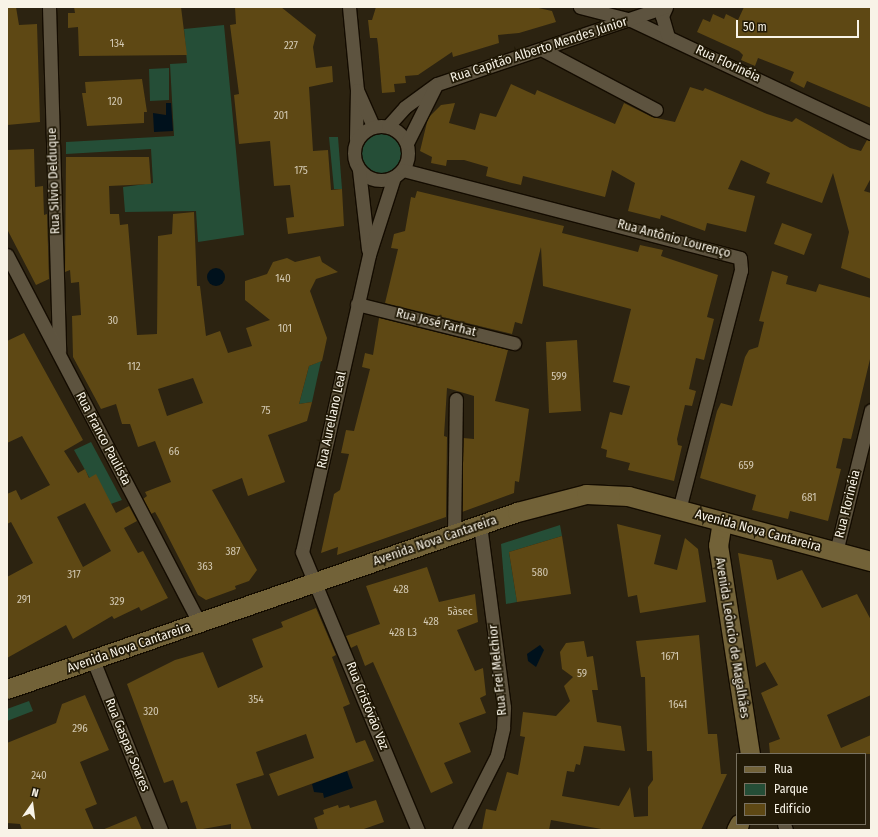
<!DOCTYPE html>
<meta charset="utf-8">
<style>
body{margin:0}
#map{position:relative;width:878px;height:837px;overflow:hidden;background:#2c2311;font-family:"Fira Sans Condensed",sans-serif}
div>[style]{position:absolute}
.green>*{inset:0;background:#254e37}
.round{border-radius:50%}
.water>*{inset:0;background:#00111c}
.building>*{inset:0;background:#5e4814}
.roads{filter:drop-shadow(1px 0 #140c00) drop-shadow(-1px 0 #140c00) drop-shadow(0 1px #140c00) drop-shadow(0 -1px #140c00)}
.minor>*{height:13px;margin:-6.5px;padding:0 6.5px;transform-origin:6.5px;border-radius:6.5px;background:#5d533f}
.minor>.ring{margin:-6.5px;padding:0;box-sizing:content-box;background:none;border:13px solid #5d533f;border-radius:50%}
.secondary>*{height:19px;margin:-9.5px;padding:0 9.5px;transform-origin:9.5px;border-radius:9.5px;background:#726238}
span{translate:-50% -50%;white-space:nowrap;text-align:center;line-height:1.15;-webkit-text-stroke:3.5px #221a07;paint-order:stroke}
.number-label{font-size:11px;color:#d2c8b2}
.number-label span{-webkit-text-stroke-width:0}
.street-label{font-size:13px;color:#f8f3e7}
.frame{position:absolute;inset:0;border:8px solid #f8f3e7;pointer-events:none}
.legend{position:absolute;left:736px;top:753px;width:130px;height:72px;box-sizing:border-box;background:#221a07;border:1px solid #787161;margin:0;padding:5px 7px;list-style:none;font-size:12px;color:#f8f3e7}
.legend li{display:flex;align-items:center;gap:8px;height:20px}
.legend b{width:20px;border:1px solid #787161}
.north{position:absolute;left:12px;top:785px;width:40px;height:40px;-webkit-text-stroke:3px #221a07;paint-order:stroke;rotate:14deg;font-size:11px;font-weight:700;line-height:16px;text-align:center;color:#f8f3e7}
.north::after{content:'';display:block;margin:auto;width:14px;height:18px;background:#f8f3e7;clip-path:polygon(50% 0,100% 100%,50% 72%,0 100%)}
.scale{position:absolute;left:736px;top:20px;width:123px;height:18px;box-sizing:border-box;border:2px solid #f8f3e7;border-top:0;padding-left:5px;font-size:12px;line-height:14px;white-space:nowrap;color:#f8f3e7;-webkit-text-stroke:3px #221a07;paint-order:stroke}
</style>
<div id="map">
<div class="green">
<div style="clip-path:polygon(224px 25px,244px 235px,198px 242px,196px 211px,125px 212px,123px 187px,153px 183px,151px 149px,66px 154px,66px 142px,174px 136px,170px 64px,187px 63px,184px 29px)"></div>
<div style="clip-path:polygon(169px 68px,169px 100px,150px 101px,149px 69px)"></div>
<div class="round" style="left:359px;top:131px;width:44px;height:44px"></div>
<div style="clip-path:polygon(329px 137px,338px 137px,342px 189px,334px 189px)"></div>
<div style="clip-path:polygon(321px 361px,312px 402px,299px 404px,309px 366px)"></div>
<div style="clip-path:polygon(91px 442px,122px 500px,105px 506px,74px 450px)"></div>
<div style="clip-path:polygon(560px 525px,562px 536px,509px 552px,517px 602px,506px 604px,501px 544px)"></div>
<div style="clip-path:polygon(29px 701px,33px 711px,7px 721px,7px 709px)"></div>
</div>
<div class="water">
<div style="clip-path:polygon(166px 103px,171px 103px,173px 131px,154px 132px,153px 113px,166px 115px)"></div>
<div class="round" style="left:207px;top:268px;width:18px;height:18px"></div>
<div style="clip-path:polygon(540px 645px,544px 650px,536px 667px,528px 661px,527px 654px)"></div>
<div style="clip-path:polygon(347px 771px,353px 788px,324px 798px,323px 793px,314px 792px,312px 784px)"></div>
</div>
<div class="building">
<div style="clip-path:polygon(7px 7px,16px 7px,19px 25px,37px 24px,40px 122px,7px 125px)"></div>
<div style="clip-path:polygon(74px 7px,181px 7px,187px 55px,79px 56px,78px 27px,68px 28px,68px 13px,75px 13px)"></div>
<div style="clip-path:polygon(235px 7px,281px 7px,316px 35px,313px 47px,316px 68px,332px 66px,333px 82px,309px 87px,313px 151px,328px 150px,331px 190px,342px 189px,344px 226px,288px 234px,286px 218px,294px 217px,290px 185px,274px 186px,270px 141px,239px 144px,234px 95px,239px 94px,230px 25px,236px 24px)"></div>
<div style="clip-path:polygon(376px 7px,534px 7px,552px 11px,556px 22px,519px 33px,498px 35px,499px 43px,453px 57px,452px 52px,418px 75px,405px 76px,406px 83px,394px 84px,395px 92px,382px 93px,378px 45px,377px 38px,370px 38px,368px 20px,372px 20px)"></div>
<div style="clip-path:polygon(744px 7px,871px 7px,871px 108px,807px 81px,804px 88px,790px 81px,794px 72px,758px 58px,755px 66px,741px 60px,743px 55px,739px 51px,697px 32px,703px 19px,710px 22px,713px 14px,724px 19px,726px 14px,738px 20px)"></div>
<div style="clip-path:polygon(142px 79px,147px 112px,144px 112px,144px 123px,87px 126px,82px 93px,86px 93px,85px 82px)"></div>
<div style="clip-path:polygon(511px 84px,535px 95px,537px 90px,615px 124px,624px 103px,652px 117px,675px 122px,690px 87px,703px 91px,705px 88px,767px 114px,792px 122px,796px 118px,850px 148px,861px 151px,867px 140px,871px 141px,871px 178px,864px 191px,871px 193px,871px 279px,841px 268px,849px 232px,833px 173px,822px 203px,766px 183px,770px 173px,741px 160px,728px 189px,755px 196px,746px 232px,707px 223px,705px 231px,661px 215px,660px 219px,628px 211px,635px 183px,612px 170px,605px 197px,523px 176px,521px 185px,512px 183px,486px 176px,488px 167px,464px 160px,447px 160px,446px 166px,431px 163px,432px 157px,420px 151px,428px 118px,441px 105px,455px 103px,449px 123px,475px 130px,480px 113px,496px 117px)"></div>
<div style="clip-path:polygon(34px 149px,35px 187px,43px 186px,44px 215px,47px 214px,49px 279px,36px 285px,7px 229px,7px 150px)"></div>
<div style="clip-path:polygon(evenodd,66px 157px,149px 157px,151px 184px,109px 186px,110px 214px,119px 214px,120px 225px,128px 224px,137px 335px,157px 334px,158px 236px,172px 234px,173px 214px,194px 212px,197px 286px,200px 286px,206px 336px,220px 331px,228px 353px,252px 346px,246px 328px,270px 320px,245px 300px,245px 281px,267px 274px,273px 262px,287px 258px,295px 262px,320px 256px,322px 262px,338px 272px,316px 279px,310px 291px,327px 338px,322px 361px,309px 366px,299px 404px,312px 402px,307px 421px,268px 435px,285px 482px,248px 496px,242px 478px,212px 490px,257px 570px,249px 581px,235px 586px,236px 589px,206px 600px,198px 595px,159px 519px,155px 512px,151px 514px,143px 499px,147px 496px,145px 492px,171px 482px,155px 441px,138px 447px,130px 424px,122px 424px,116px 404px,101px 409px,73px 357px,72px 316px,81px 315px,79px 282px,71px 283px,70px 270px,65px 272px,66px 157px,193px 378px,203px 403px,167px 416px,158px 389px,193px 378px)"></div>
<div style="clip-path:polygon(417px 191px,564px 226px,562px 233px,638px 252px,640px 245px,663px 250px,661px 256px,718px 275px,707px 317px,714px 319px,704px 360px,696px 358px,689px 389px,696px 391px,692px 406px,685px 405px,677px 439px,678px 445px,682px 446px,674px 481px,628px 470px,630px 463px,606px 457px,607px 450px,601px 448px,610px 412px,622px 415px,630px 386px,613px 382px,631px 309px,543px 286px,541px 247px,522px 324px,515px 322px,512px 334px,385px 303px,398px 249px,391px 248px,394px 234px,405px 231px,411px 197px,415px 198px)"></div>
<div style="clip-path:polygon(782px 223px,812px 234px,804px 255px,774px 244px)"></div>
<div style="clip-path:polygon(772px 271px,788px 276px,786px 284px,816px 292px,819px 284px,871px 298px,871px 355px,851px 439px,843px 438px,836px 468px,841px 469px,828px 521px,790px 511px,788px 519px,752px 510px,756px 495px,700px 478px,717px 411px,721px 403px,732px 406px,745px 357px,749px 350px,758px 347px,764px 322px,759px 321px)"></div>
<div style="clip-path:polygon(379px 318px,508px 350px,495px 401px,529px 409px,519px 482px,515px 481px,514px 493px,462px 512px,463px 438px,474px 439px,474px 396px,447px 388px,444px 436px,447px 437px,446px 517px,337px 555px,338px 547px,321px 553px,334px 494px,340px 490px,349px 454px,341px 453px,346px 430px,354px 431px,370px 369px,362px 367px,365px 353px,373px 355px)"></div>
<div style="clip-path:polygon(evenodd,24px 333px,83px 440px,64px 451px,78px 473px,85px 469px,89px 478px,96px 474px,116px 513px,129px 506px,137px 521px,124px 528px,138px 553px,143px 551px,168px 598px,141px 611px,139px 607px,114px 619px,112px 616px,73px 639px,66px 625px,7px 658px,7px 577px,33px 563px,11px 522px,7px 524px,7px 494px,16px 490px,21px 500px,50px 485px,22px 436px,7px 443px,7px 341px,24px 333px,85px 503px,111px 551px,83px 567px,57px 517px,85px 503px)"></div>
<div style="clip-path:polygon(577px 340px,581px 411px,549px 413px,546px 342px)"></div>
<div style="clip-path:polygon(617px 524px,661px 535px,654px 564px,677px 570px,685px 538px,698px 549px,706px 602px,640px 613px,637px 595px,628px 597px)"></div>
<div style="clip-path:polygon(562px 536px,571px 594px,517px 602px,509px 552px)"></div>
<div style="clip-path:polygon(738px 553px,772px 560px,777px 580px,802px 570px,822px 608px,857px 594px,871px 620px,871px 695px,827px 715px,841px 748px,871px 735px,871px 754px,770px 754px,769px 743px,780px 739px,761px 693px,778px 685px,765px 662px,756px 667px)"></div>
<div style="clip-path:polygon(427px 567px,439px 602px,475px 594px,478px 622px,457px 630px,475px 671px,483px 668px,486px 695px,480px 698px,486px 713px,459px 723px,471px 752px,444px 763px,453px 783px,431px 793px,373px 662px,365px 666px,357px 645px,351px 648px,346px 636px,380px 624px,366px 586px)"></div>
<div style="clip-path:polygon(316px 608px,336px 655px,332px 657px,350px 704px,343px 707px,356px 743px,365px 740px,374px 761px,278px 796px,269px 774px,314px 758px,306px 734px,256px 752px,264px 775px,236px 784px,252px 830px,231px 830px,231px 824px,197px 830px,187px 801px,181px 803px,173px 780px,164px 783px,127px 684px,175px 660px,203px 652px,218px 688px,263px 667px,252px 639px,283px 627px,281px 622px)"></div>
<div style="clip-path:polygon(699px 635px,708px 734px,717px 734px,721px 774px,727px 774px,701px 830px,607px 830px,551px 820px,549px 830px,482px 830px,486px 809px,496px 811px,507px 772px,518px 775px,525px 737px,520px 736px,523px 712px,556px 716px,570px 701px,564px 686px,573px 677px,562px 669px,560px 652px,566px 643px,584px 641px,587px 657px,593px 656px,595px 669px,598px 690px,592px 690px,597px 722px,621px 726px,625px 751px,584px 746px,580px 765px,576px 764px,574px 772px,567px 771px,562px 796px,619px 806px,630px 787px,634px 817px,648px 816px,648px 787px,653px 780px,652px 751px,647px 751px,645px 677px,641px 677px,636px 641px)"></div>
<div style="clip-path:polygon(85px 695px,109px 750px,80px 762px,97px 804px,85px 809px,94px 830px,22px 830px,20px 824px,7px 823px,7px 743px,56px 723px,62px 704px)"></div>
<div style="clip-path:polygon(376px 800px,384px 822px,361px 830px,318px 830px,314px 818px,324px 814px,323px 810px,338px 805px,339px 808px,349px 805px,350px 808px)"></div>
<div style="clip-path:polygon(136px 816px,142px 830px,102px 830px)"></div>
</div>
<div class="roads">
<div class="minor">
<div style="left:49px;top:7px;width:344px;rotate:88.3deg"></div>
<div style="left:349px;top:7px;width:83px;rotate:84.5deg"></div>
<div style="left:357px;top:90px;width:49px;rotate:91.2deg"></div>
<div style="left:580px;top:7px;width:53px;rotate:14.3deg"></div>
<div style="left:631px;top:20px;width:265px;rotate:25.2deg"></div>
<div style="left:666px;top:7px;width:10px;rotate:114deg"></div>
<div style="left:662px;top:16px;width:22px;rotate:74deg"></div>
<div style="left:541px;top:49px;width:130px;rotate:27.9deg"></div>
<div style="left:357px;top:90px;width:39px;rotate:66deg"></div>
<div class="ring" style="left:354px;top:126px;width:41px;height:41px"></div>
<div style="left:388px;top:126px;width:25px;rotate:-48deg"></div>
<div style="left:405px;top:107px;width:39px;rotate:-36deg"></div>
<div style="left:437px;top:84px;width:240px;rotate:-18.7deg"></div>
<div style="left:407px;top:143px;width:63px;rotate:-63.4deg"></div>
<div style="left:359px;top:170px;width:80px;rotate:83.5deg"></div>
<div style="left:403px;top:170px;width:348px;rotate:14.6deg"></div>
<div style="left:740px;top:258px;width:12px;rotate:85deg"></div>
<div style="left:741px;top:270px;width:248px;rotate:104.5deg"></div>
<div style="left:394px;top:177px;width:82px;rotate:107.8deg"></div>
<div style="left:369px;top:255px;width:304px;rotate:102.7deg"></div>
<div style="left:302px;top:552px;width:301px;rotate:67.4deg"></div>
<div style="left:7px;top:255px;width:415px;rotate:62.4deg"></div>
<div style="left:357px;top:304px;width:162px;rotate:14deg"></div>
<div style="left:454px;top:535px;width:136px;rotate:-89.2deg"></div>
<div style="left:836px;top:552px;width:146px;rotate:-76.2deg"></div>
<div style="left:93px;top:660px;width:183px;rotate:68.2deg"></div>
<div style="left:784px;top:824px;width:6px;rotate:72deg"></div>
<div style="left:459px;top:830px;width:84px;rotate:-63.1deg"></div>
<div style="left:497px;top:755px;width:28px;rotate:-77deg"></div>
<div style="left:503px;top:728px;width:21px;rotate:-87deg"></div>
<div style="left:504px;top:707px;width:184px;rotate:-97.5deg"></div>
</div>
<div class="secondary">
<div style="left:722px;top:521px;width:24px;rotate:99deg"></div>
<div style="left:718px;top:545px;width:211px;rotate:81.3deg"></div>
<div style="left:7px;top:689px;width:540px;rotate:-19.14deg"></div>
<div style="left:517px;top:512px;width:71px;rotate:-14.6deg"></div>
<div style="left:586px;top:494px;width:42px;rotate:2.7deg"></div>
<div style="left:628px;top:496px;width:252px;rotate:15deg"></div>
<div style="left:736px;top:830px;width:7px;rotate:-63deg"></div>
</div>
</div>
<div class="number-label">
<span style="left:117px;top:44px">134</span>
<span style="left:291px;top:46px">227</span>
<span style="left:115px;top:102px">120</span>
<span style="left:281px;top:116px">201</span>
<span style="left:301px;top:171px">175</span>
<span style="left:283px;top:279px">140</span>
<span style="left:113px;top:321px">30</span>
<span style="left:285px;top:329px">101</span>
<span style="left:134px;top:367px">112</span>
<span style="left:559px;top:377px">599</span>
<span style="left:266px;top:411px">75</span>
<span style="left:174px;top:452px">66</span>
<span style="left:746px;top:466px">659</span>
<span style="left:809px;top:498px">681</span>
<span style="left:233px;top:552px">387</span>
<span style="left:205px;top:567px">363</span>
<span style="left:540px;top:573px">580</span>
<span style="left:74px;top:575px">317</span>
<span style="left:401px;top:590px">428</span>
<span style="left:24px;top:600px">291</span>
<span style="left:117px;top:602px">329</span>
<span style="left:460px;top:612px">5àsec</span>
<span style="left:431px;top:622px">428</span>
<span style="left:403px;top:633px">428 L3</span>
<span style="left:670px;top:657px">1671</span>
<span style="left:582px;top:674px">59</span>
<span style="left:256px;top:700px">354</span>
<span style="left:678px;top:705px">1641</span>
<span style="left:151px;top:712px">320</span>
<span style="left:80px;top:729px">296</span>
<span style="left:39px;top:776px">240</span>
</div>
<div class="street-label">
<span style="left:539px;top:50px;rotate:-18deg">Rua Capitão Alberto Mendes Júnior</span>
<span style="left:728px;top:64px;rotate:25deg">Rua Florinéia</span>
<span style="left:54px;top:181px;rotate:-92deg">Rua Silvio Delduque</span>
<span style="left:674px;top:239px;rotate:15deg">Rua Antônio Lourenço</span>
<span style="left:436px;top:323px;rotate:14deg">Rua José Farhat</span>
<span style="left:332px;top:420px;rotate:-78deg">Rua Aureliano Leal</span>
<span style="left:103px;top:439px;rotate:62deg">Rua Franco Paulista</span>
<span style="left:848px;top:504px;rotate:-76deg">Rua Florinéia</span>
<span style="left:758px;top:531px;rotate:15deg">Avenida Nova Cantareira</span>
<span style="left:435px;top:541px;rotate:-19deg">Avenida Nova Cantareira</span>
<span style="left:732px;top:638px;rotate:81deg">Avenida Leôncio de Magalhães</span>
<span style="left:129px;top:648px;rotate:-19deg">Avenida Nova Cantareira</span>
<span style="left:498px;top:670px;rotate:-96deg">Rua Frei Melchior</span>
<span style="left:367px;top:706px;rotate:68deg">Rua Cristóvão Vaz</span>
<span style="left:127px;top:745px;rotate:68deg">Rua Gaspar Soares</span>
</div>
<div class="frame"></div>
<ul class="legend">
<li><b style="height:5px;background:#726238"></b>Rua</li>
<li><b style="height:11px;background:#254e37"></b>Parque</li>
<li><b style="height:11px;background:#5e4814"></b>Edifício</li>
</ul>
<div class="north">N</div>
<div class="scale">50 m</div>
</div>
